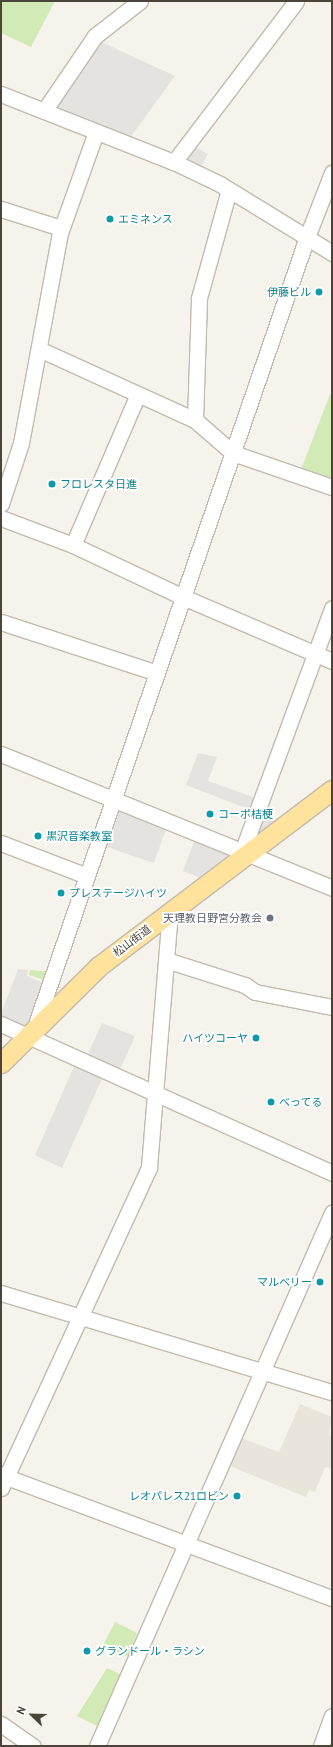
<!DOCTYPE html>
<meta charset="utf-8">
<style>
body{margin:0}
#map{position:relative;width:333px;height:1747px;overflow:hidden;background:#f6f3ec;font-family:"PT Sans","Noto Sans JP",sans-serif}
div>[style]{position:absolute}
.residential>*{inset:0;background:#eae5da}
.green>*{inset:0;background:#d2eab5}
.parking>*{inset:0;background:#e5e3e0}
.roads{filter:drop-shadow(1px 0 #c2bbae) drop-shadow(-1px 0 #c2bbae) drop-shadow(0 1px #c2bbae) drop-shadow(0 -1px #c2bbae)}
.minor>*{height:15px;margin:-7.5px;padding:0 7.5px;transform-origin:7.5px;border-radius:7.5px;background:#fff}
.major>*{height:19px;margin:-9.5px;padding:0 9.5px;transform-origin:9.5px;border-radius:9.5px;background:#ffe39c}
.dots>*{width:11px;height:11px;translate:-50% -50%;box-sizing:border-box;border:2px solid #fff;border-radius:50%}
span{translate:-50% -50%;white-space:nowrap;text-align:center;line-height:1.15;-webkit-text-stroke:3.5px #fff;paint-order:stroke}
.culture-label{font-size:11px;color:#0d838f}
.left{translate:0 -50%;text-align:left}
.right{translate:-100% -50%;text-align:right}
.worship-label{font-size:11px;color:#5b616d}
.street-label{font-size:11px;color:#4b4439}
.frame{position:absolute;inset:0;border:2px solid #4b4439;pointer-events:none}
.north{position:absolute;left:12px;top:1695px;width:40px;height:40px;-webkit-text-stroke:3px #fff;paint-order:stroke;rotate:293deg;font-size:11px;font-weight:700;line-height:16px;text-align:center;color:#4b4439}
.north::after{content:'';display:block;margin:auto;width:14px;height:18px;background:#4b4439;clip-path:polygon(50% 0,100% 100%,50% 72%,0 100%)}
</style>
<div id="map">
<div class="residential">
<div style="clip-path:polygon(300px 1404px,332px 1417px,329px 1435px,332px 1436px,332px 1469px,325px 1467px,315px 1492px,309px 1490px,306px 1497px,227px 1465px,238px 1437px,279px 1452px)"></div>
</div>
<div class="green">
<div style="clip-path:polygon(1px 1px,55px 1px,31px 47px,1px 33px)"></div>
<div style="clip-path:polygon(330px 394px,332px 395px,332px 486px,299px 475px)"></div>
<div style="clip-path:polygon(30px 970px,50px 972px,47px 981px,29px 975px)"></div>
<div style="clip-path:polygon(115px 1622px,137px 1633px,128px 1657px,103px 1645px)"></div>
<div style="clip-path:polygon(107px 1668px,120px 1674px,97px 1726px,77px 1716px)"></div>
</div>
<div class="parking">
<div style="clip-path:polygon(97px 40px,175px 76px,130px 138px,50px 109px)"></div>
<div style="clip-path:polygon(192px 145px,208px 154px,201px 167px,184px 157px)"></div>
<div style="clip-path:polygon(198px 753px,217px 757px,208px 781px,256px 798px,251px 810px,186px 785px)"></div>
<div style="clip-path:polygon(115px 806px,167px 826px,154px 863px,101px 845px)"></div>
<div style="clip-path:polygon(260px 813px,280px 821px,250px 844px)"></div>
<div style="clip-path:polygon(195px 839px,235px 854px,200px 878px,183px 871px)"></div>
<div style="clip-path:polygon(18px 969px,28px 970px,27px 976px,46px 984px,26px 1032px,1px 1021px,1px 1014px)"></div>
<div style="clip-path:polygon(102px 1023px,135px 1036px,119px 1072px,86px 1058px)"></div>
<div style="clip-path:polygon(76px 1062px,104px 1074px,62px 1168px,35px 1155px)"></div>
</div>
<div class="roads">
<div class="minor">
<div style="left:1px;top:94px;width:186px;rotate:21.5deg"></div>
<div style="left:174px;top:162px;width:51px;rotate:25.6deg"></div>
<div style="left:220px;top:184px;width:132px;rotate:31.6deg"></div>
<div style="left:44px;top:111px;width:91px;rotate:-55.8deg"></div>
<div style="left:95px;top:36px;width:57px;rotate:-37.9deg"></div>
<div style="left:174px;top:162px;width:202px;rotate:-52.8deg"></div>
<div style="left:1px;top:209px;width:63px;rotate:17.6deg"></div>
<div style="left:39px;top:349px;width:171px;rotate:24.5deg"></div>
<div style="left:195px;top:420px;width:50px;rotate:41deg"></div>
<div style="left:233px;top:453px;width:105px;rotate:19deg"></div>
<div style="left:195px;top:420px;width:122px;rotate:-88.1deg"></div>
<div style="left:199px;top:298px;width:112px;rotate:-74.5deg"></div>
<div style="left:1px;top:504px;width:64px;rotate:-71.8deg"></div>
<div style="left:21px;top:443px;width:214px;rotate:-79.5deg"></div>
<div style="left:60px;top:233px;width:107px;rotate:-70.4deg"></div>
<div style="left:1px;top:518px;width:77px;rotate:20.6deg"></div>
<div style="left:73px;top:545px;width:122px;rotate:25.3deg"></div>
<div style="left:183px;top:597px;width:162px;rotate:23.2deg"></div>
<div style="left:73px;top:545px;width:164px;rotate:-66.7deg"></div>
<div style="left:1px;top:622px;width:164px;rotate:18.1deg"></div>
<div style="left:1px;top:754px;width:357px;rotate:22deg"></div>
<div style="left:1px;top:843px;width:92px;rotate:21deg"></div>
<div style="left:249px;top:853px;width:12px;rotate:-104deg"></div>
<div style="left:246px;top:841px;width:248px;rotate:-69.7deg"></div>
<div style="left:166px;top:960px;width:83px;rotate:17.6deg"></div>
<div style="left:245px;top:985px;width:12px;rotate:35deg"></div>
<div style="left:255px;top:992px;width:78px;rotate:11deg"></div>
<div style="left:1px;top:1024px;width:363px;rotate:24.2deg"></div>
<div style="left:35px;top:1027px;width:836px;rotate:-71deg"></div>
<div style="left:307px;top:237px;width:69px;rotate:-68.7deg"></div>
<div style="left:1px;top:1293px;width:345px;rotate:16.7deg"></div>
<div style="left:1px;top:1475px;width:353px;rotate:20.4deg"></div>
<div style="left:1px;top:1488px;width:353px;rotate:-65.2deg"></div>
<div style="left:149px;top:1167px;width:255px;rotate:-85.3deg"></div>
<div style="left:1px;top:1724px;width:39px;rotate:35deg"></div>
<div style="left:97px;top:1746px;width:583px;rotate:-66.21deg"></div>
<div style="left:321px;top:1746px;width:32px;rotate:-70deg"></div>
</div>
<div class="major">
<div style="left:1px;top:1063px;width:138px;rotate:-44.7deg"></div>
<div style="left:99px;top:966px;width:292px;rotate:-37.1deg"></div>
</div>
</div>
<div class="dots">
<div style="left:110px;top:219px;background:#0f9aa8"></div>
<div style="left:319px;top:292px;background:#0f9aa8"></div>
<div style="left:52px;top:484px;background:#0f9aa8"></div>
<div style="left:210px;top:814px;background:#0f9aa8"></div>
<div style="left:38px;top:836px;background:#0f9aa8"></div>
<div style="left:61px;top:893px;background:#0f9aa8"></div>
<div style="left:270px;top:918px;background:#6b7280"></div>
<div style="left:256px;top:1038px;background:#0f9aa8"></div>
<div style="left:271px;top:1102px;background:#0f9aa8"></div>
<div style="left:320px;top:1282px;background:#0f9aa8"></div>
<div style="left:237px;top:1496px;background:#0f9aa8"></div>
<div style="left:87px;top:1651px;background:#0f9aa8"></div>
</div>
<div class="culture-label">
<span class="left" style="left:118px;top:219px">エミネンス</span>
<span class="right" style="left:311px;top:292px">伊藤ビル</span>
<span class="left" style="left:60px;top:484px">フロレスタ日進</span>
<span class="left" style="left:218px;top:814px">コーポ桔梗</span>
<span class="left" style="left:46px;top:836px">黒沢音楽教室</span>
<span class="left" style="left:69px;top:893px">プレステージハイツ</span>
<span class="right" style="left:248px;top:1038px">ハイツコーヤ</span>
<span class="left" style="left:279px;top:1102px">べってる</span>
<span class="right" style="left:312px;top:1282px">マルベリー</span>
<span class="right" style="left:229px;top:1496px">レオパレス21ロビン</span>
<span class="left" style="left:95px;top:1651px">グランドール・ラシン</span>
</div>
<div class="worship-label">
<span class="right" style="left:262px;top:918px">天理教日野宮分教会</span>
</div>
<div class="street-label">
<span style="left:132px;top:941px;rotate:-37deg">松山街道</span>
</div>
<div class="frame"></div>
<div class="north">N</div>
</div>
